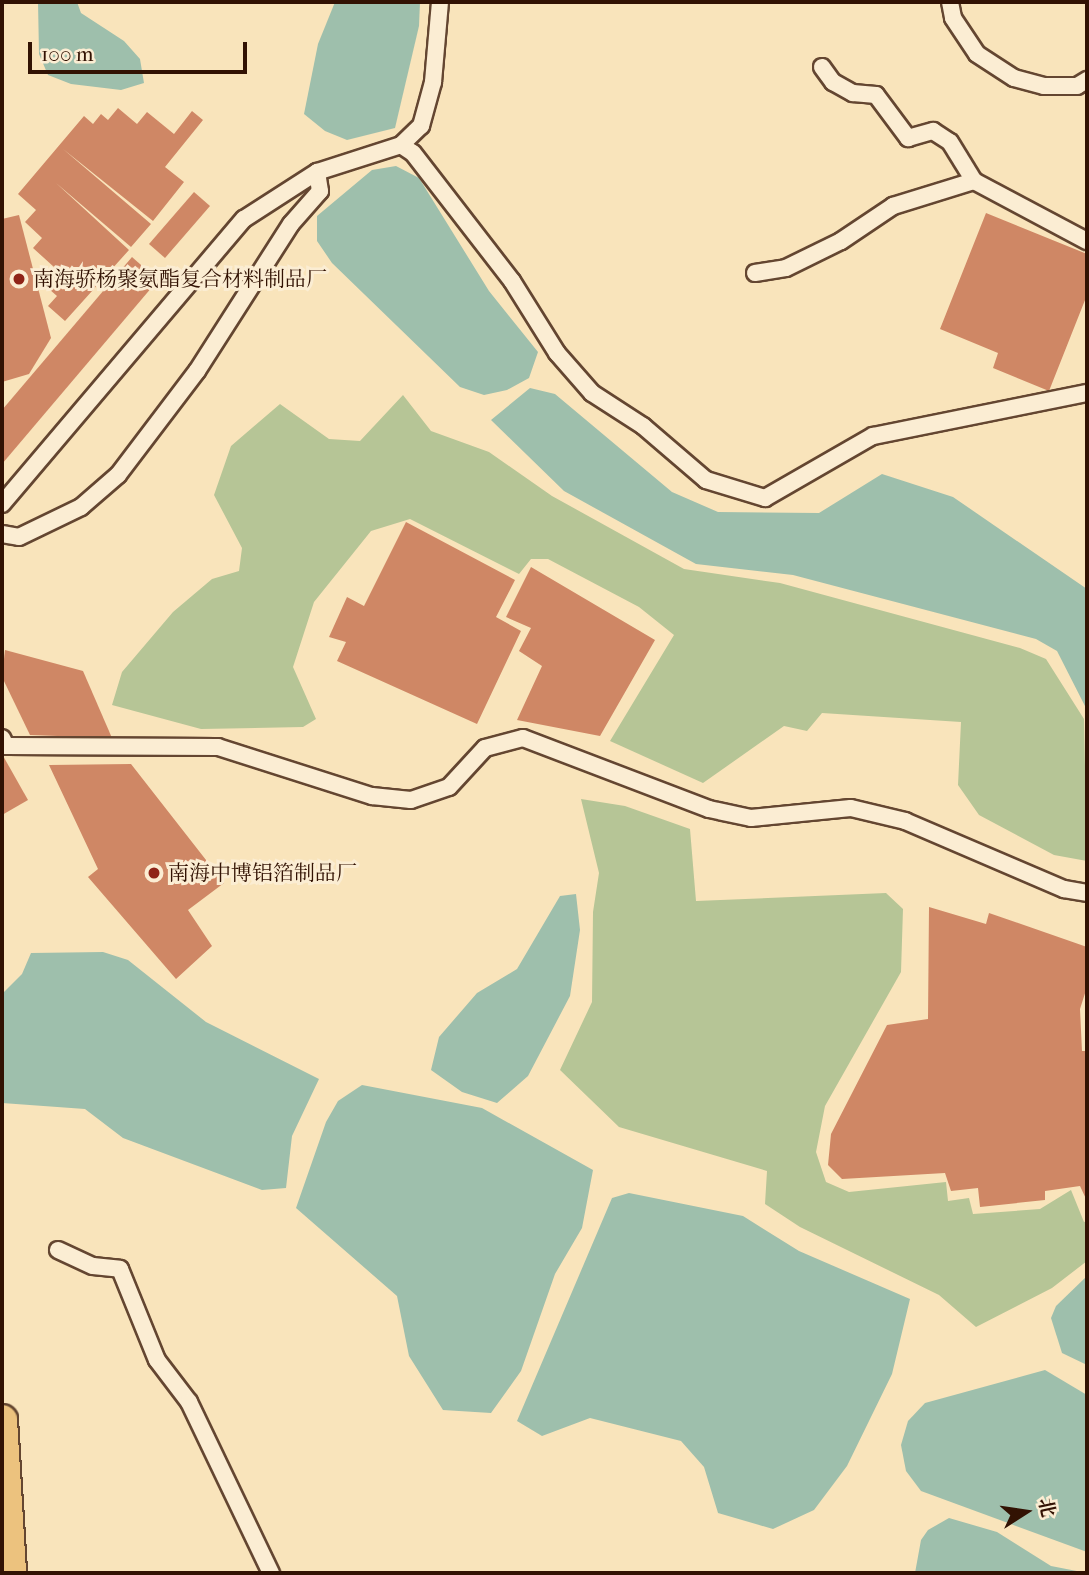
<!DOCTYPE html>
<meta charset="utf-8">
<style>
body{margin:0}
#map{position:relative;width:1089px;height:1575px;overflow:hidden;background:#f9e4bb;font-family:"IM FELL French Canon","Noto Serif SC",serif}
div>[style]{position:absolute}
.green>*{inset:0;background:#b6c596}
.water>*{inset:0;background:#9ebfac}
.building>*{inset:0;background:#cf8765}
.roads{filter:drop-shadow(2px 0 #644631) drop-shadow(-2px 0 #644631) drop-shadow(0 2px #644631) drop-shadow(0 -2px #644631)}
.street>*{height:16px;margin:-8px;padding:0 8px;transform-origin:8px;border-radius:8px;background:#fbedd3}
.highway>*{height:30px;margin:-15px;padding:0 15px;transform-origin:15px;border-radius:15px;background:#ecc27e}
.dots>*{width:19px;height:19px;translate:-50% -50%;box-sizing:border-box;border:4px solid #fbedd3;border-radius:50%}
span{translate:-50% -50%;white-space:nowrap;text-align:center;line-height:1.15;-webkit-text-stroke:6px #fbedd3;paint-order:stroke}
.poi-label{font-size:21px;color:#321203}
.left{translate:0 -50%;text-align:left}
.frame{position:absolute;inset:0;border:4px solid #321203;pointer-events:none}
.north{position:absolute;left:991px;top:1477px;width:70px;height:70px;-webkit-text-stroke:5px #fbedd3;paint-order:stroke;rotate:78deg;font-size:19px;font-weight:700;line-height:28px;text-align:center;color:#321203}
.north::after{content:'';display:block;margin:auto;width:24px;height:32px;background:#321203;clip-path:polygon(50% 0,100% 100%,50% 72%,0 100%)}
.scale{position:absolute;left:28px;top:42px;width:219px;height:32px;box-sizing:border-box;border:4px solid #321203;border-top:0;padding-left:9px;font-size:21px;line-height:24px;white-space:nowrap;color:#321203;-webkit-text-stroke:5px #fbedd3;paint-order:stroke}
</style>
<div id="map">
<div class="green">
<div style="clip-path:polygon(403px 395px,431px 431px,489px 452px,552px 496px,684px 569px,780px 583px,1020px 648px,1046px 659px,1084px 719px,1087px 861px,1054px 855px,979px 815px,958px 785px,961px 722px,822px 713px,807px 731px,784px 726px,703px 783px,610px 741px,674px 635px,639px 607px,548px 559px,531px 559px,519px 574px,410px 519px,371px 531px,314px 602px,293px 667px,316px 719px,303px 727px,201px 729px,112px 705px,122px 672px,173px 612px,212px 579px,239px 571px,242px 548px,214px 495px,231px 446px,280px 404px,329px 439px,360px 441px)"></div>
<div style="clip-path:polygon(581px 799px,625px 806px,690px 829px,696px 901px,886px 893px,903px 909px,901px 972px,825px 1106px,816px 1152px,826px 1182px,849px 1192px,946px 1182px,948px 1201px,969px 1198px,973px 1214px,1040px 1209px,1071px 1190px,1084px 1222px,1087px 1221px,1087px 1261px,1052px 1288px,976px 1327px,939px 1295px,800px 1227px,765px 1204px,767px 1171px,619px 1127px,560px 1070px,592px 1002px,593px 912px,599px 873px)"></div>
</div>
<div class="water">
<div style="clip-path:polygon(38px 2px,77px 2px,81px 13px,124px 41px,140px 59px,144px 83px,121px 90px,71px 84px,48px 75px,39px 54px)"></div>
<div style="clip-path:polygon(335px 2px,420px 2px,419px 26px,395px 128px,347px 140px,325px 131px,304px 114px,318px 44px)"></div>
<div style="clip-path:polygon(396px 166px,419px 178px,489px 291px,538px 352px,529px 378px,507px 390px,484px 395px,460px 387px,332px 263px,317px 241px,317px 216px,372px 170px)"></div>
<div style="clip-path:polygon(530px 388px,555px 394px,672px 492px,718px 512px,819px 513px,882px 474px,953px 497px,1087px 589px,1087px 710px,1057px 651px,1036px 639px,793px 575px,696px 564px,564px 491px,491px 420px)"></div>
<div style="clip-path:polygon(576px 894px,580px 930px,570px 996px,528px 1076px,497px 1103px,462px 1092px,431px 1070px,439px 1037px,477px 993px,517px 969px,560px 896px)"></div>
<div style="clip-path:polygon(103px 952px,128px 960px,206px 1022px,319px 1079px,292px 1136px,286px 1188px,262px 1190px,123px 1138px,85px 1109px,2px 1103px,2px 994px,22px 974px,31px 953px)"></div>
<div style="clip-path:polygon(362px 1085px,482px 1108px,593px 1170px,582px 1228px,555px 1274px,521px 1371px,491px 1413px,443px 1410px,409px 1356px,397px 1296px,296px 1208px,326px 1122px,338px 1101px)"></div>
<div style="clip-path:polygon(629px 1193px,743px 1216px,799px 1251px,910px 1299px,892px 1374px,847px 1466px,814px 1510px,773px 1529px,718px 1513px,704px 1467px,681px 1441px,590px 1418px,542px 1436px,517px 1421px,612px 1198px)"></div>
<div style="clip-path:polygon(1087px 1276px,1087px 1365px,1062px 1353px,1051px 1318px,1056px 1306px)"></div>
<div style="clip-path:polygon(1045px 1370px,1087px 1395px,1087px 1552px,921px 1491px,906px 1471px,901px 1445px,908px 1421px,925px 1403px)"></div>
<div style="clip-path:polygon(949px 1518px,997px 1532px,1051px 1566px,1087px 1573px,915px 1573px,921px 1540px,928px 1530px)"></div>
</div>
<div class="building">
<div style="clip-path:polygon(118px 108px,137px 124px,147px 112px,174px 134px,192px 111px,203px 120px,165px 167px,184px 182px,153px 221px,63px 149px,151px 224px,131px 247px,56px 183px,129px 250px,65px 321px,48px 306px,57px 296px,41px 282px,54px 267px,33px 248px,42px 238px,25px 222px,36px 210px,18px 194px,84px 116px,93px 124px,101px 114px,108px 120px)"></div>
<div style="clip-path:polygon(194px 192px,210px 206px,165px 258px,149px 244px)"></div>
<div style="clip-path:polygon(986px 213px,1087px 254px,1087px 295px,1049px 391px,993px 368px,998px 353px,940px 329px)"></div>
<div style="clip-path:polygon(19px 215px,51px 338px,29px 374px,2px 382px,2px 219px)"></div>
<div style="clip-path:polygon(132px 257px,158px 280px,2px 464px,2px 410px)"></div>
<div style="clip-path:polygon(406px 522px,515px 580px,496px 617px,521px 631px,477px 724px,337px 661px,346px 642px,329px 637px,347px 597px,364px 606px)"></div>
<div style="clip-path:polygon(531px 567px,655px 640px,600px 736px,517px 720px,542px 666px,519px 651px,531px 628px,506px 617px)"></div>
<div style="clip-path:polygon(5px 650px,83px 671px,112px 738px,30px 735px,2px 677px)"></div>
<div style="clip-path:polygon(2px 754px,28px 800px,2px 815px)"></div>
<div style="clip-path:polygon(131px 764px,224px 883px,188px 910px,212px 946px,176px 979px,88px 877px,98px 869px,49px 765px)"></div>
<div style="clip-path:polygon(929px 907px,986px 924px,989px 913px,1087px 947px,1087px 987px,1080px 1009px,1082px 1051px,1087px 1051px,1087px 1201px,1080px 1186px,1045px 1191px,1045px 1200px,980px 1207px,978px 1188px,951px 1191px,945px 1173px,842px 1179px,828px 1165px,831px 1134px,887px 1025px,928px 1019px)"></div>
</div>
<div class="roads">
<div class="street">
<div style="left:950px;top:2px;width:16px;rotate:79deg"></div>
<div style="left:953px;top:18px;width:43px;rotate:56.3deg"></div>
<div style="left:977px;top:54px;width:44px;rotate:33deg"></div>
<div style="left:1014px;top:78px;width:31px;rotate:15deg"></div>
<div style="left:1044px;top:86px;width:33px"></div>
<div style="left:1077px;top:86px;width:12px;rotate:-31deg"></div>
<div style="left:822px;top:67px;width:19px;rotate:54deg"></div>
<div style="left:833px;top:82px;width:23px;rotate:29deg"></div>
<div style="left:853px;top:93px;width:23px;rotate:5deg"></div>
<div style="left:876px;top:95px;width:54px;rotate:53.3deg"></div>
<div style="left:908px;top:138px;width:26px;rotate:-16deg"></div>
<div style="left:933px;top:131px;width:20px;rotate:33deg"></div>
<div style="left:950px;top:142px;width:46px;rotate:58.4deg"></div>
<div style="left:974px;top:181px;width:128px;rotate:28deg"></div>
<div style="left:401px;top:145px;width:14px;rotate:34deg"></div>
<div style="left:413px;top:153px;width:162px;rotate:52.3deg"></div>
<div style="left:512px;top:281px;width:85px;rotate:58deg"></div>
<div style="left:557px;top:353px;width:53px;rotate:48.8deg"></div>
<div style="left:592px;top:393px;width:61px;rotate:32.9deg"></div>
<div style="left:643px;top:426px;width:83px;rotate:40.6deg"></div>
<div style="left:706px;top:480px;width:62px;rotate:17deg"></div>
<div style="left:765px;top:498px;width:125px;rotate:-29.9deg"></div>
<div style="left:873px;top:436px;width:218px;rotate:-11.4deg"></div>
<div style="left:755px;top:273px;width:31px;rotate:-9deg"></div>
<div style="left:786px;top:268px;width:61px;rotate:-26.1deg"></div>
<div style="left:841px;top:241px;width:63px;rotate:-33.9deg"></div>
<div style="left:893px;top:206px;width:85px;rotate:-17.2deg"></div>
<div style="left:2px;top:504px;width:374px;rotate:-49.7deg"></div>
<div style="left:244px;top:219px;width:87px;rotate:-32.8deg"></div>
<div style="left:317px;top:172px;width:88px;rotate:-17.8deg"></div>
<div style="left:401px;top:145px;width:28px;rotate:-44deg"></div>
<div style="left:421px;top:126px;width:46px;rotate:-74.7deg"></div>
<div style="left:433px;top:82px;width:80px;rotate:-85deg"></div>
<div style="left:2px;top:534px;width:17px;rotate:10deg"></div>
<div style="left:19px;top:537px;width:69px;rotate:-25.8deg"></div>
<div style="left:81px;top:507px;width:49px;rotate:-40.9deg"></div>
<div style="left:118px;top:475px;width:131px;rotate:-52.8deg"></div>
<div style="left:197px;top:371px;width:174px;rotate:-57.4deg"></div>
<div style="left:291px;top:224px;width:44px;rotate:-48.7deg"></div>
<div style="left:320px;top:191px;width:19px;rotate:-99deg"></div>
<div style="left:2px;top:738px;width:9px;rotate:63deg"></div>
<div style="left:6px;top:746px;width:212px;rotate:0.3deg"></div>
<div style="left:218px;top:747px;width:162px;rotate:17.7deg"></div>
<div style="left:372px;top:796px;width:39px;rotate:6deg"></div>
<div style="left:411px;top:800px;width:40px;rotate:-18.9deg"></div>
<div style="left:449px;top:787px;width:53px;rotate:-47.3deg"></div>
<div style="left:485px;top:748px;width:39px;rotate:-15deg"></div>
<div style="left:523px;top:738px;width:199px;rotate:20.9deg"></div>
<div style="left:709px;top:809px;width:43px;rotate:12.1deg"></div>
<div style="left:751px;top:818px;width:100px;rotate:-5.7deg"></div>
<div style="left:851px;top:808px;width:56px;rotate:13.5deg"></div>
<div style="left:905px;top:821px;width:173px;rotate:23.2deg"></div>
<div style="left:1064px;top:889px;width:23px;rotate:10deg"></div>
<div style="left:58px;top:1250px;width:38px;rotate:25deg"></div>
<div style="left:93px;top:1266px;width:27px;rotate:6deg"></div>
<div style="left:120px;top:1269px;width:98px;rotate:67.9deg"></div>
<div style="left:157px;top:1360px;width:53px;rotate:52.7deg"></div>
<div style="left:189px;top:1402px;width:190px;rotate:64.4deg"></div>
</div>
<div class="highway">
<div style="left:2px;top:1420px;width:153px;rotate:86.6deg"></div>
</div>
</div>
<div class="dots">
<div style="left:19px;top:279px;background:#8f2418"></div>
<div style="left:154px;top:873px;background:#8f2418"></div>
</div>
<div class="poi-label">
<span class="left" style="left:33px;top:279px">南海骄杨聚氨酯复合材料制品厂</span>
<span class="left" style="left:168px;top:873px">南海中博铝箔制品厂</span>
</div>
<div class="frame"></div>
<div class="north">北</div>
<div class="scale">100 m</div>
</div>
